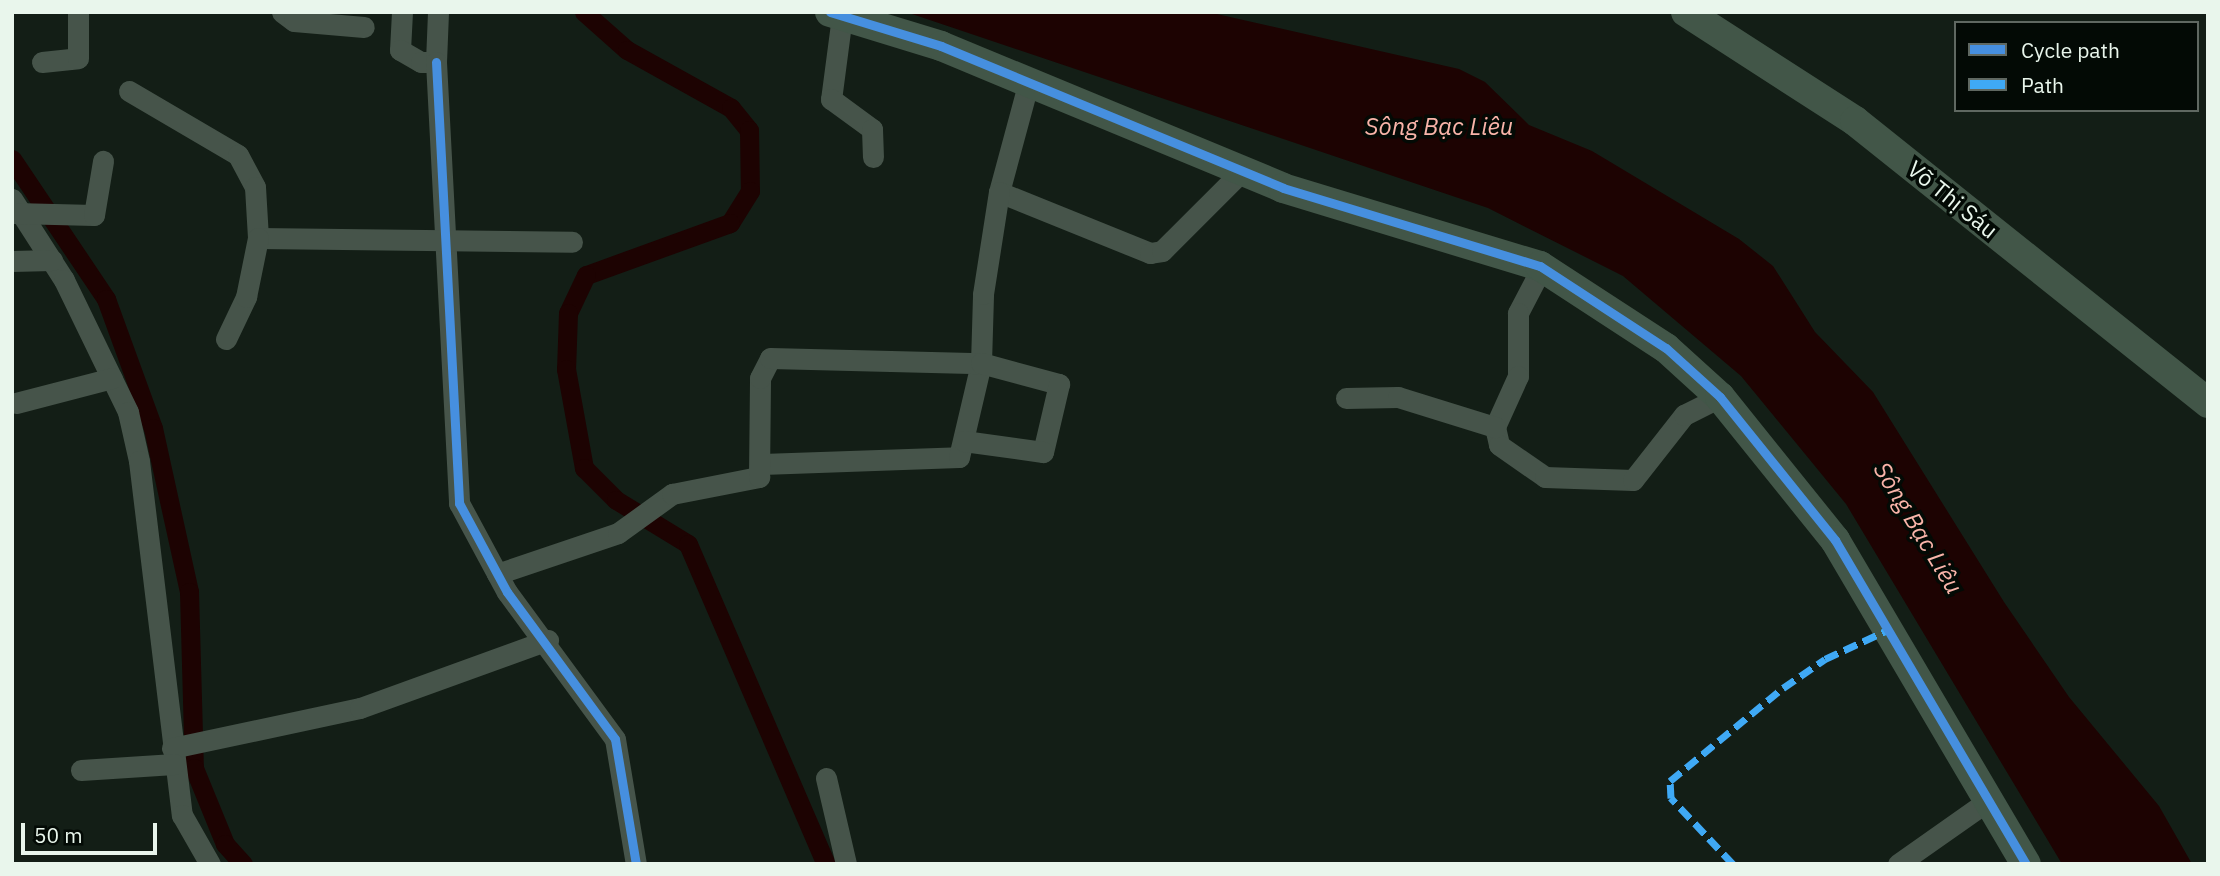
<!DOCTYPE html>
<meta charset="utf-8">
<style>
body{margin:0}
#map{position:relative;width:2220px;height:876px;overflow:hidden;background:#131e16;font-family:"IBM Plex Sans",sans-serif}
div>[style]{position:absolute}
.water>*{inset:0;background:#1d0302}
.canal>*{height:19px;margin:-9.5px;padding:0 9.5px;transform-origin:9.5px;border-radius:9.5px;background:#1d0302}
.street>*{height:21px;margin:-10.5px;padding:0 10.5px;transform-origin:10.5px;border-radius:10.5px;background:#46544a}
.secondary>*{height:30px;margin:-15px;padding:0 15px;transform-origin:15px;border-radius:15px;background:#425648}
.quiet>*{height:7px;margin-top:-3.5px;transform-origin:0;background:repeating-linear-gradient(90deg,#3fa9f5 0 14px,transparent 0 21px)}
.cycleway>*{height:9px;margin:-4.5px;padding:0 4.5px;transform-origin:4.5px;border-radius:4.5px;background:#468fdf}
span{translate:-50% -50%;white-space:nowrap;text-align:center;line-height:1.15;-webkit-text-stroke:7px #030a05;paint-order:stroke}
.street-label{font-size:23px;color:#e9f6ec}
.water-label{font-size:24px;color:#f9b4a9;font-style:italic}
.frame{position:absolute;inset:0;border:14px solid #e9f6ec;pointer-events:none}
.legend{position:absolute;left:1954px;top:21px;width:245px;height:91px;box-sizing:border-box;background:#030a05;border:2px solid #5f6861;margin:0;padding:9px 12px;list-style:none;font-size:21px;color:#e9f6ec}
.legend li{display:flex;align-items:center;gap:14px;height:35px}
.legend b{width:35px;border:2px solid #5f6861}
.scale{position:absolute;left:21px;top:823px;width:136px;height:32px;box-sizing:border-box;border:4px solid #e9f6ec;border-top:0;padding-left:9px;font-size:21px;line-height:24px;white-space:nowrap;color:#e9f6ec;-webkit-text-stroke:5px #030a05;paint-order:stroke}
</style>
<div id="map">
<div class="water">
<div style="clip-path:polygon(906px 12px,1208px 12px,1459px 69px,1485px 82px,1529px 125px,1592px 151px,1739px 239px,1773px 266px,1815px 332px,1873px 392px,2004px 602px,2069px 697px,2159px 806px,2192px 864px,2062px 864px,1846px 504px,1741px 376px,1623px 276px,1488px 208px)"></div>
</div>
<div class="canal">
<div style="left:584px;top:12px;width:57px;rotate:41.5deg"></div>
<div style="left:627px;top:50px;width:119px;rotate:29.1deg"></div>
<div style="left:731px;top:108px;width:28px;rotate:51deg"></div>
<div style="left:749px;top:130px;width:61px;rotate:89.1deg"></div>
<div style="left:750px;top:191px;width:38px;rotate:122deg"></div>
<div style="left:730px;top:223px;width:153px;rotate:160.1deg"></div>
<div style="left:586px;top:275px;width:42px;rotate:115.3deg"></div>
<div style="left:568px;top:313px;width:56px;rotate:92deg"></div>
<div style="left:566px;top:369px;width:101px;rotate:79.7deg"></div>
<div style="left:584px;top:468px;width:45px;rotate:45deg"></div>
<div style="left:616px;top:500px;width:84px;rotate:31.4deg"></div>
<div style="left:688px;top:544px;width:348px;rotate:66.7deg"></div>
<div style="left:12px;top:159px;width:169px;rotate:56.1deg"></div>
<div style="left:106px;top:299px;width:137px;rotate:70deg"></div>
<div style="left:153px;top:428px;width:168px;rotate:77.6deg"></div>
<div style="left:189px;top:592px;width:176px;rotate:88.4deg"></div>
<div style="left:194px;top:768px;width:82px;rotate:67.8deg"></div>
<div style="left:225px;top:844px;width:27px;rotate:48deg"></div>
</div>
<div class="street">
<div style="left:282px;top:12px;width:15px;rotate:37deg"></div>
<div style="left:294px;top:21px;width:70px;rotate:4.9deg"></div>
<div style="left:402px;top:12px;width:38px;rotate:93deg"></div>
<div style="left:400px;top:50px;width:24px;rotate:30deg"></div>
<div style="left:421px;top:62px;width:15px"></div>
<div style="left:436px;top:62px;width:50px;rotate:-87.7deg"></div>
<div style="left:842px;top:16px;width:84px;rotate:97.5deg"></div>
<div style="left:831px;top:99px;width:51px;rotate:36.2deg"></div>
<div style="left:872px;top:129px;width:28px;rotate:88deg"></div>
<div style="left:42px;top:62px;width:36px;rotate:-6deg"></div>
<div style="left:78px;top:58px;width:46px;rotate:-90deg"></div>
<div style="left:436px;top:62px;width:442px;rotate:87deg"></div>
<div style="left:459px;top:503px;width:101px;rotate:61.7deg"></div>
<div style="left:507px;top:592px;width:182px;rotate:53.7deg"></div>
<div style="left:615px;top:739px;width:127px;rotate:80.5deg"></div>
<div style="left:1029px;top:81px;width:115px;rotate:105.1deg"></div>
<div style="left:999px;top:192px;width:163px;rotate:22deg"></div>
<div style="left:1150px;top:253px;width:12px;rotate:-9deg"></div>
<div style="left:1162px;top:251px;width:113px;rotate:-45deg"></div>
<div style="left:129px;top:91px;width:126px;rotate:30.4deg"></div>
<div style="left:238px;top:155px;width:36px;rotate:62deg"></div>
<div style="left:255px;top:187px;width:51px;rotate:86.6deg"></div>
<div style="left:258px;top:238px;width:314px;rotate:0.7deg"></div>
<div style="left:12px;top:199px;width:96px;rotate:57.3deg"></div>
<div style="left:64px;top:280px;width:147px;rotate:64.1deg"></div>
<div style="left:128px;top:412px;width:50px;rotate:77.3deg"></div>
<div style="left:139px;top:461px;width:357px;rotate:83.1deg"></div>
<div style="left:182px;top:815px;width:56px;rotate:60.3deg"></div>
<div style="left:14px;top:213px;width:80px;rotate:1.4deg"></div>
<div style="left:94px;top:215px;width:55px;rotate:-80.5deg"></div>
<div style="left:12px;top:261px;width:40px;rotate:-1.4deg"></div>
<div style="left:1542px;top:267px;width:52px;rotate:117.6deg"></div>
<div style="left:1518px;top:313px;width:63px;rotate:90deg"></div>
<div style="left:1518px;top:376px;width:56px;rotate:114.3deg"></div>
<div style="left:1495px;top:427px;width:18px;rotate:77deg"></div>
<div style="left:1499px;top:445px;width:56px;rotate:34.8deg"></div>
<div style="left:1545px;top:477px;width:88px;rotate:2deg"></div>
<div style="left:1633px;top:480px;width:83px;rotate:-51.9deg"></div>
<div style="left:1684px;top:415px;width:40px;rotate:-26.6deg"></div>
<div style="left:226px;top:339px;width:47px;rotate:-64.5deg"></div>
<div style="left:246px;top:297px;width:60px;rotate:-78.5deg"></div>
<div style="left:1346px;top:398px;width:52px;rotate:-1.1deg"></div>
<div style="left:1398px;top:397px;width:102px;rotate:17.2deg"></div>
<div style="left:16px;top:403px;width:99px;rotate:-14.6deg"></div>
<div style="left:762px;top:464px;width:197px;rotate:-2deg"></div>
<div style="left:959px;top:457px;width:97px;rotate:-76.8deg"></div>
<div style="left:981px;top:363px;width:69px;rotate:-88.3deg"></div>
<div style="left:983px;top:294px;width:103px;rotate:-81.1deg"></div>
<div style="left:497px;top:574px;width:128px;rotate:-18.7deg"></div>
<div style="left:618px;top:533px;width:67px;rotate:-35.8deg"></div>
<div style="left:672px;top:494px;width:89px;rotate:-11.1deg"></div>
<div style="left:759px;top:477px;width:99px;rotate:-89.4deg"></div>
<div style="left:760px;top:378px;width:22px;rotate:-63deg"></div>
<div style="left:770px;top:358px;width:211px;rotate:1.4deg"></div>
<div style="left:981px;top:363px;width:81px;rotate:15.1deg"></div>
<div style="left:1059px;top:384px;width:70px;rotate:103.2deg"></div>
<div style="left:1043px;top:452px;width:80px;rotate:-172.1deg"></div>
<div style="left:172px;top:748px;width:192px;rotate:-12deg"></div>
<div style="left:360px;top:708px;width:200px;rotate:-19.9deg"></div>
<div style="left:81px;top:770px;width:93px;rotate:-3.7deg"></div>
<div style="left:826px;top:778px;width:88px;rotate:76.9deg"></div>
<div style="left:1898px;top:864px;width:111px;rotate:-35.1deg"></div>
</div>
<div class="secondary">
<div style="left:830px;top:12px;width:116px;rotate:17deg"></div>
<div style="left:941px;top:46px;width:370px;rotate:22.5deg"></div>
<div style="left:1283px;top:188px;width:269px;rotate:16.9deg"></div>
<div style="left:1540px;top:266px;width:150px;rotate:33.1deg"></div>
<div style="left:1666px;top:348px;width:73px;rotate:42.2deg"></div>
<div style="left:1720px;top:397px;width:184px;rotate:51.2deg"></div>
<div style="left:1835px;top:540px;width:376px;rotate:59.5deg"></div>
<div style="left:1686px;top:12px;width:201px;rotate:32.8deg"></div>
<div style="left:1855px;top:121px;width:452px;rotate:38.6deg"></div>
</div>
<div class="quiet">
<div style="left:1733px;top:864px;width:91px;rotate:-133.2deg"></div>
<div style="left:1671px;top:798px;width:17px;rotate:-93deg"></div>
<div style="left:1670px;top:781px;width:146px;rotate:-39.5deg"></div>
<div style="left:1783px;top:688px;width:51px;rotate:-34.6deg"></div>
<div style="left:1825px;top:659px;width:72px;rotate:-24.8deg"></div>
</div>
<div class="cycleway">
<div style="left:830px;top:12px;width:116px;rotate:17deg"></div>
<div style="left:941px;top:46px;width:370px;rotate:22.5deg"></div>
<div style="left:1283px;top:188px;width:269px;rotate:16.9deg"></div>
<div style="left:1540px;top:266px;width:150px;rotate:33.1deg"></div>
<div style="left:1666px;top:348px;width:73px;rotate:42.2deg"></div>
<div style="left:1720px;top:397px;width:184px;rotate:51.2deg"></div>
<div style="left:1835px;top:540px;width:376px;rotate:59.5deg"></div>
<div style="left:436px;top:62px;width:442px;rotate:87deg"></div>
<div style="left:459px;top:503px;width:101px;rotate:61.7deg"></div>
<div style="left:507px;top:592px;width:182px;rotate:53.7deg"></div>
<div style="left:615px;top:739px;width:127px;rotate:80.5deg"></div>
</div>
<div class="street-label">
<span style="left:1953px;top:199px;rotate:39deg">Võ Thị Sáu</span>
</div>
<div class="water-label">
<span style="left:1439px;top:127px">Sông Bạc Liêu</span>
<span style="left:1918px;top:528px;rotate:59deg">Sông Bạc Liêu</span>
</div>
<div class="frame"></div>
<ul class="legend">
<li><b style="height:9px;background:#468fdf"></b>Cycle path</li>
<li><b style="height:9px;background:#3fa9f5"></b>Path</li>
</ul>
<div class="scale">50 m</div>
</div>
